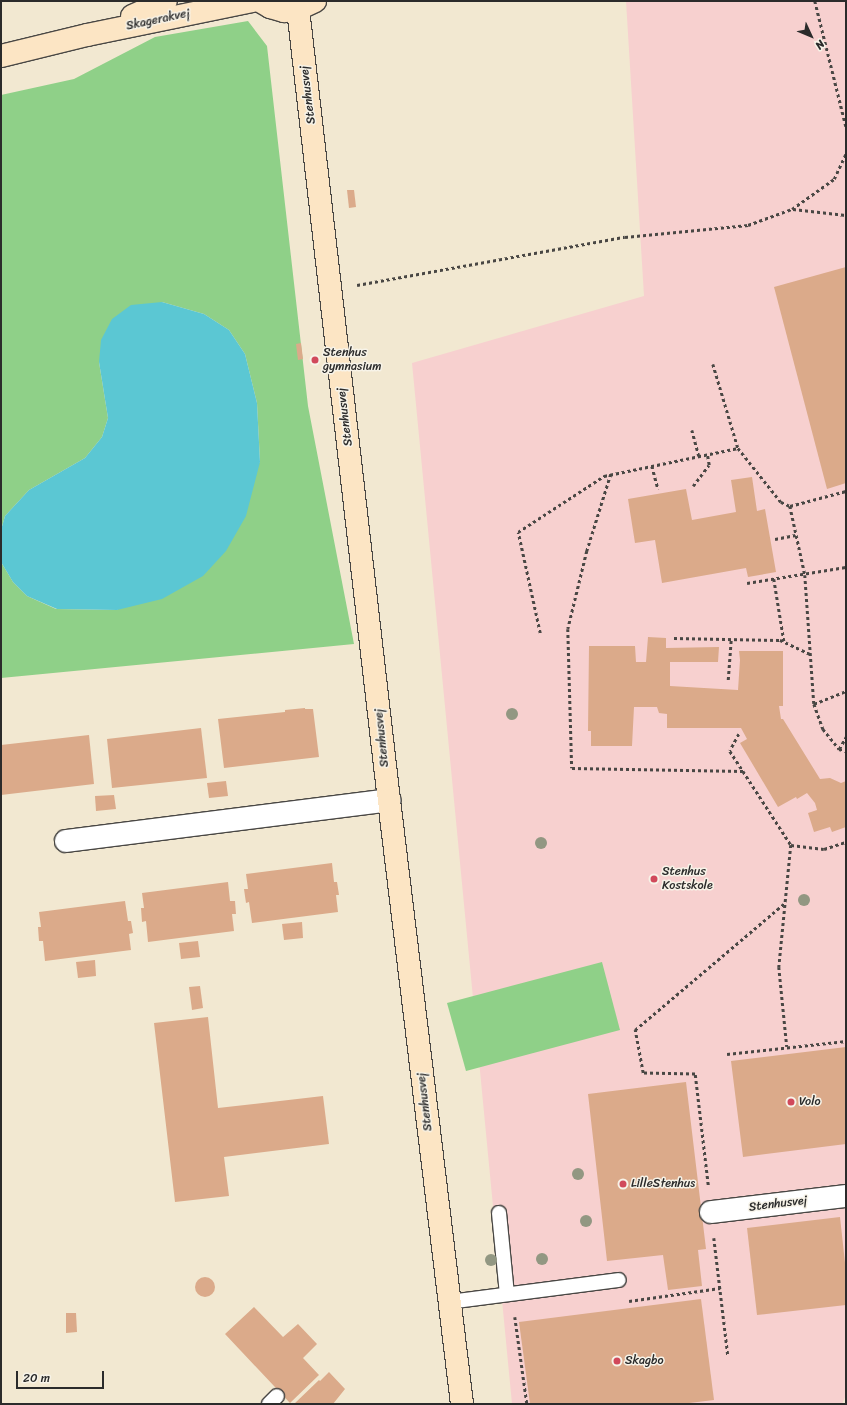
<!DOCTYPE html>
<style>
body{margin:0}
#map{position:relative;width:847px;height:1405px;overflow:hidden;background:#f2e8d1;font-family:Sriracha,sans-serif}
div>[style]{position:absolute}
.built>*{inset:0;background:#f7d0cf}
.green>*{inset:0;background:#8fd088}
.water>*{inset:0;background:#5bc7d3}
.building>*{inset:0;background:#dbaa8a}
.round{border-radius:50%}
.path>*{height:2.5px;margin-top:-1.25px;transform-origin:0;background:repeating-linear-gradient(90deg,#494744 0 3px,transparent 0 6px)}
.roads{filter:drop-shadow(1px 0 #494744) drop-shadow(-1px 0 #494744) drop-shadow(0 1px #494744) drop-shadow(0 -1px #494744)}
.lane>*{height:14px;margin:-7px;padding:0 7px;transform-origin:7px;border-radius:7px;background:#fff}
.street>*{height:22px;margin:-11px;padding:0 11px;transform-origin:11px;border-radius:11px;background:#fff}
.secondary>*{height:22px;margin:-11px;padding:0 11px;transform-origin:11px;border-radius:11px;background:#fce5c4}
.trees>*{width:12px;height:12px;margin:-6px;border-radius:50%;background:#929782}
.dots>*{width:11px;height:11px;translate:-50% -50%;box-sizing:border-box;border:2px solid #f7f3e8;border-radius:50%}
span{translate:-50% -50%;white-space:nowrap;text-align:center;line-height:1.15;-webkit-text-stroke:3px #f7f3e8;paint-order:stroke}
.street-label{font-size:12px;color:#2b2b2b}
.poi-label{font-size:12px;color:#2b2b2b}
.left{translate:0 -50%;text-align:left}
.frame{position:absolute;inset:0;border:2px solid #2b2b2b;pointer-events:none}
.north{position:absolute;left:791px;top:16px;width:40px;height:40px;-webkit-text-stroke:3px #f7f3e8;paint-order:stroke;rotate:134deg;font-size:11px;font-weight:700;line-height:16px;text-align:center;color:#2b2b2b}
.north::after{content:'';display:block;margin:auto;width:14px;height:18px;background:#2b2b2b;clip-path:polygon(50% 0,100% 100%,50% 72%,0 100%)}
.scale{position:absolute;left:16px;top:1371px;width:88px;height:18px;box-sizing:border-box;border:2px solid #2b2b2b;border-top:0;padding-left:5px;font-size:12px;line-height:14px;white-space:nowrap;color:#2b2b2b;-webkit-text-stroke:3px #f7f3e8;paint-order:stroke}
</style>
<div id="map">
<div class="built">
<div style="clip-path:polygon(626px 1px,846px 1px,846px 1395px,842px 1404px,512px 1404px,412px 363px,644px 296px)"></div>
</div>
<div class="green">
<div style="clip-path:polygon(248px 21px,267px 46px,308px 406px,354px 644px,1px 678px,1px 562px,13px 582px,27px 596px,56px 609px,117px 610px,260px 462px,257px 403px,245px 354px,229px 330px,204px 314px,162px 302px,99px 362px,108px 418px,102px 437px,85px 458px,29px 490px,5px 516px,1px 530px,1px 95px,74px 79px,155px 37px)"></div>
<div style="clip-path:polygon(602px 962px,620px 1030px,466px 1071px,447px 1003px)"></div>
</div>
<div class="water">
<div style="clip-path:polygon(162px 302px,204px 314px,229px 330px,245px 354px,257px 403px,260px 462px,246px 516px,226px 551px,203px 576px,162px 599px,117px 610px,57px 609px,27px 596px,13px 582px,1px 562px,1px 530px,5px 516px,29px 490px,85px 458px,102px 437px,108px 418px,99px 362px,101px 340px,112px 319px,131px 305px)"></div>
</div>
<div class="building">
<div style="clip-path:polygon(347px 190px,354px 190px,356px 207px,349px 208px)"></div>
<div style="clip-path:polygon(846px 267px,846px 483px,827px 489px,774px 287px)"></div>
<div style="clip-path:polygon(301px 343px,303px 359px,298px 360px,296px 344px)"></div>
<div style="clip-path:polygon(752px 477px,757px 511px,765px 509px,776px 572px,748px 577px,746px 568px,662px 583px,655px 540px,635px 543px,628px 499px,686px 489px,692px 520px,736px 512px,731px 480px)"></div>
<div style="clip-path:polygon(648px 637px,666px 638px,666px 648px,719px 647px,718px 662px,670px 662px,670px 686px,738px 690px,740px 660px,739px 651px,783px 651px,783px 706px,779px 706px,781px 719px,783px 719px,820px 779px,830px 778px,841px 783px,846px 781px,846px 827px,832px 832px,830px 827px,814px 832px,808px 813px,817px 810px,815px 803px,807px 793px,797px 799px,796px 797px,778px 807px,740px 743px,747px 739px,741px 728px,667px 728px,667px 714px,659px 713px,657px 707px,634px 707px,632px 746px,591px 746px,591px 731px,588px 731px,589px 646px,635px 646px,636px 662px,646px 662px)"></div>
<div style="clip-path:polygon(305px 708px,305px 709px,313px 709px,319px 757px,224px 768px,218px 719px,285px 712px,285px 710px)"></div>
<div style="clip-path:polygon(201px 728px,207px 778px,112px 788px,107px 739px)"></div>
<div style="clip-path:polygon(89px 735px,94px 784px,1px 795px,1px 745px)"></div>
<div style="clip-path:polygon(226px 781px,228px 796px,209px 798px,207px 783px)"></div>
<div style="clip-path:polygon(114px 795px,116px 809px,96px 811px,95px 796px)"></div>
<div style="clip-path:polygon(332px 863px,334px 882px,337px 882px,339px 895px,336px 895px,338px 912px,252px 923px,249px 902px,246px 903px,244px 889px,248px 889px,246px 874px)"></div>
<div style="clip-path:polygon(228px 882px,230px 901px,235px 901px,236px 914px,232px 914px,234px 931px,148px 942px,146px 921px,142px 922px,141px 908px,144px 908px,142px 893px)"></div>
<div style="clip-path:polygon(125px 901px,128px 921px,131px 921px,133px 933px,129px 934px,131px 950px,45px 961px,43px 941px,39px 941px,38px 927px,41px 927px,39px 912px)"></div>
<div style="clip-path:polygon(302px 922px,303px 938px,284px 940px,282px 924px)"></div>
<div style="clip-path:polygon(198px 941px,200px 957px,181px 959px,179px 943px)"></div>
<div style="clip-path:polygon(95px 960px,96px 976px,78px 978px,76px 962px)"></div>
<div style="clip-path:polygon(200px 986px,203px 1008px,192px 1010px,189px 987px)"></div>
<div style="clip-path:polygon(208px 1017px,218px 1108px,323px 1096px,329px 1144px,224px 1157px,229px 1196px,175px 1202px,154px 1023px)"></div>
<div style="clip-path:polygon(846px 1047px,846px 1144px,743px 1157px,731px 1061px)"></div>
<div style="clip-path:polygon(686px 1082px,706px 1249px,698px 1250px,702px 1286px,668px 1290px,663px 1255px,607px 1261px,588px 1094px)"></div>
<div style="clip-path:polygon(840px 1217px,846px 1272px,846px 1305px,757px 1315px,747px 1228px)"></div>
<div class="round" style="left:195px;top:1277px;width:20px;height:20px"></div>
<div style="clip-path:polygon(701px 1299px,714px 1400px,681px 1404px,530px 1404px,519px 1322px)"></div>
<div style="clip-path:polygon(254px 1307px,283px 1337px,298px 1324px,317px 1344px,303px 1358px,319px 1375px,290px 1403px,225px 1334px)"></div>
<div style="clip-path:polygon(66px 1313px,76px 1313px,77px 1332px,66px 1333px)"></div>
<div style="clip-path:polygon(329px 1372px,345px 1389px,333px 1404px,294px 1404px,319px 1380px,320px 1381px)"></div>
</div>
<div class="path">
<div style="left:815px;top:1px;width:129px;rotate:76.1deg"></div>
<div style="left:793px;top:209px;width:53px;rotate:6.5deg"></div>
<div style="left:357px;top:285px;width:272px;rotate:-10.2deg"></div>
<div style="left:625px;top:237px;width:124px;rotate:-5.6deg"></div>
<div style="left:748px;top:225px;width:47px;rotate:-20deg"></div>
<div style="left:792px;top:209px;width:52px;rotate:-35.5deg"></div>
<div style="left:834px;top:179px;width:29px;rotate:-65deg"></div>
<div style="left:713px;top:364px;width:88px;rotate:73.4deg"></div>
<div style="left:692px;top:430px;width:27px;rotate:75deg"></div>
<div style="left:652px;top:466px;width:24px;rotate:75deg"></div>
<div style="left:611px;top:474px;width:81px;rotate:107.3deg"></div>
<div style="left:587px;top:551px;width:80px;rotate:103.7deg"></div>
<div style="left:568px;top:629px;width:139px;rotate:88.4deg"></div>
<div style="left:572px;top:768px;width:171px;rotate:1deg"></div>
<div style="left:693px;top:486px;width:26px;rotate:-53deg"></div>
<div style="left:709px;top:465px;width:11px;rotate:-100deg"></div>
<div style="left:790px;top:506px;width:58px;rotate:-15deg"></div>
<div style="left:775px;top:539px;width:21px;rotate:-11deg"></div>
<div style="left:774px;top:579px;width:63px;rotate:80.8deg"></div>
<div style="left:747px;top:583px;width:100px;rotate:-9.2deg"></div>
<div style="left:540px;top:633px;width:103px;rotate:-102.3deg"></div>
<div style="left:518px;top:532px;width:103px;rotate:-33.1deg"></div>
<div style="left:604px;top:476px;width:137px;rotate:-11.8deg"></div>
<div style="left:738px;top:448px;width:69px;rotate:51.5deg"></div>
<div style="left:781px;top:502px;width:10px;rotate:24deg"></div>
<div style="left:790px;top:506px;width:71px;rotate:77.7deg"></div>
<div style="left:805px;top:575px;width:129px;rotate:86deg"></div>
<div style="left:814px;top:704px;width:27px;rotate:70deg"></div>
<div style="left:823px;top:729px;width:26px;rotate:51deg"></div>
<div style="left:839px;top:749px;width:7px;rotate:16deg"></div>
<div style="left:674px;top:638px;width:106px;rotate:1.1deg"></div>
<div style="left:780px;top:640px;width:33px;rotate:25deg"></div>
<div style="left:728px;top:680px;width:41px;rotate:-85.8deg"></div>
<div style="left:814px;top:704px;width:35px;rotate:-22deg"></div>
<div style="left:739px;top:734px;width:19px;rotate:118deg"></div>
<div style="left:730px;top:751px;width:112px;rotate:57deg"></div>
<div style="left:791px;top:845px;width:123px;rotate:95.6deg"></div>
<div style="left:779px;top:967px;width:80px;rotate:84.3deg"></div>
<div style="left:839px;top:749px;width:14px;rotate:-60deg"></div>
<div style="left:791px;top:845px;width:33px;rotate:7deg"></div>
<div style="left:824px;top:849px;width:23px;rotate:-18deg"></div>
<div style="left:727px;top:1054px;width:120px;rotate:-6.2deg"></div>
<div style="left:708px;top:1185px;width:112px;rotate:-96.7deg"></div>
<div style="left:695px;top:1074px;width:52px;rotate:-178.9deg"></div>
<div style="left:643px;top:1073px;width:44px;rotate:-100.5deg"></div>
<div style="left:635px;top:1030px;width:198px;rotate:-40.3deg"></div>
<div style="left:714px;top:1238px;width:118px;rotate:83.2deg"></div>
<div style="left:629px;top:1301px;width:92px;rotate:-8.1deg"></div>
<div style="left:515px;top:1317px;width:88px;rotate:82.1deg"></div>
</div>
<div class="roads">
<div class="lane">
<div style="left:499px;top:1213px;width:81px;rotate:84.4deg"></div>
<div style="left:449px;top:1302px;width:171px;rotate:-7.4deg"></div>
<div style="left:269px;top:1404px;width:11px;rotate:-45deg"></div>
</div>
<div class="street">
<div style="left:66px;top:841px;width:326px;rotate:-7.2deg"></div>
<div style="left:711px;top:1212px;width:136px;rotate:-6.8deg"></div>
</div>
<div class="secondary">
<div style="left:260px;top:1px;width:12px;rotate:31deg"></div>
<div style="left:270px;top:7px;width:15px;rotate:16deg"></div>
<div style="left:284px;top:11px;width:14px;rotate:-8deg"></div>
<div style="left:298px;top:9px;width:19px;rotate:-25deg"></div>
<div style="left:298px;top:9px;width:796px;rotate:83.44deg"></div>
<div style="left:389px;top:800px;width:608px;rotate:83.11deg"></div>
<div style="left:132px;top:16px;width:37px;rotate:-24deg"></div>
<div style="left:1px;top:56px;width:89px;rotate:-13.7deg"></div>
<div style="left:87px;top:35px;width:169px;rotate:-11.6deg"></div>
</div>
</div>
<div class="trees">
<div style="left:512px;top:714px"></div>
<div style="left:541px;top:843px"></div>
<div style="left:804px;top:900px"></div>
<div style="left:578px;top:1174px"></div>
<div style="left:586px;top:1221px"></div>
<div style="left:542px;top:1259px"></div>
<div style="left:491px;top:1260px"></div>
</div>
<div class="dots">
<div style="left:315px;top:360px;background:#d1495b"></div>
<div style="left:654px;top:879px;background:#d1495b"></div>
<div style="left:791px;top:1102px;background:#d1495b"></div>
<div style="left:623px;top:1184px;background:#d1495b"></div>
<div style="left:617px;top:1361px;background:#d1495b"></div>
</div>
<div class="street-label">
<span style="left:158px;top:20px;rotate:-12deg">Skagerakvej</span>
<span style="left:308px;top:95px;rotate:-97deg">Stenhusvej</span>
<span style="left:345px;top:417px;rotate:-97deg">Stenhusvej</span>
<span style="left:382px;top:738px;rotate:-96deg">Stenhusvej</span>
<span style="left:425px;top:1102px;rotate:-97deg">Stenhusvej</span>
<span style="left:778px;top:1204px;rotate:-7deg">Stenhusvej</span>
</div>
<div class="poi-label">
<span class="left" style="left:323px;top:360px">Stenhus<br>gymnasium</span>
<span class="left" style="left:662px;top:879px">Stenhus<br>Kostskole</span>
<span class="left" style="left:799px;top:1102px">Volo</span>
<span class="left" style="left:631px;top:1184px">LilleStenhus</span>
<span class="left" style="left:625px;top:1361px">Skagbo</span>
</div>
<div class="frame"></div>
<div class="north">N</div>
<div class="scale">20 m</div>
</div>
